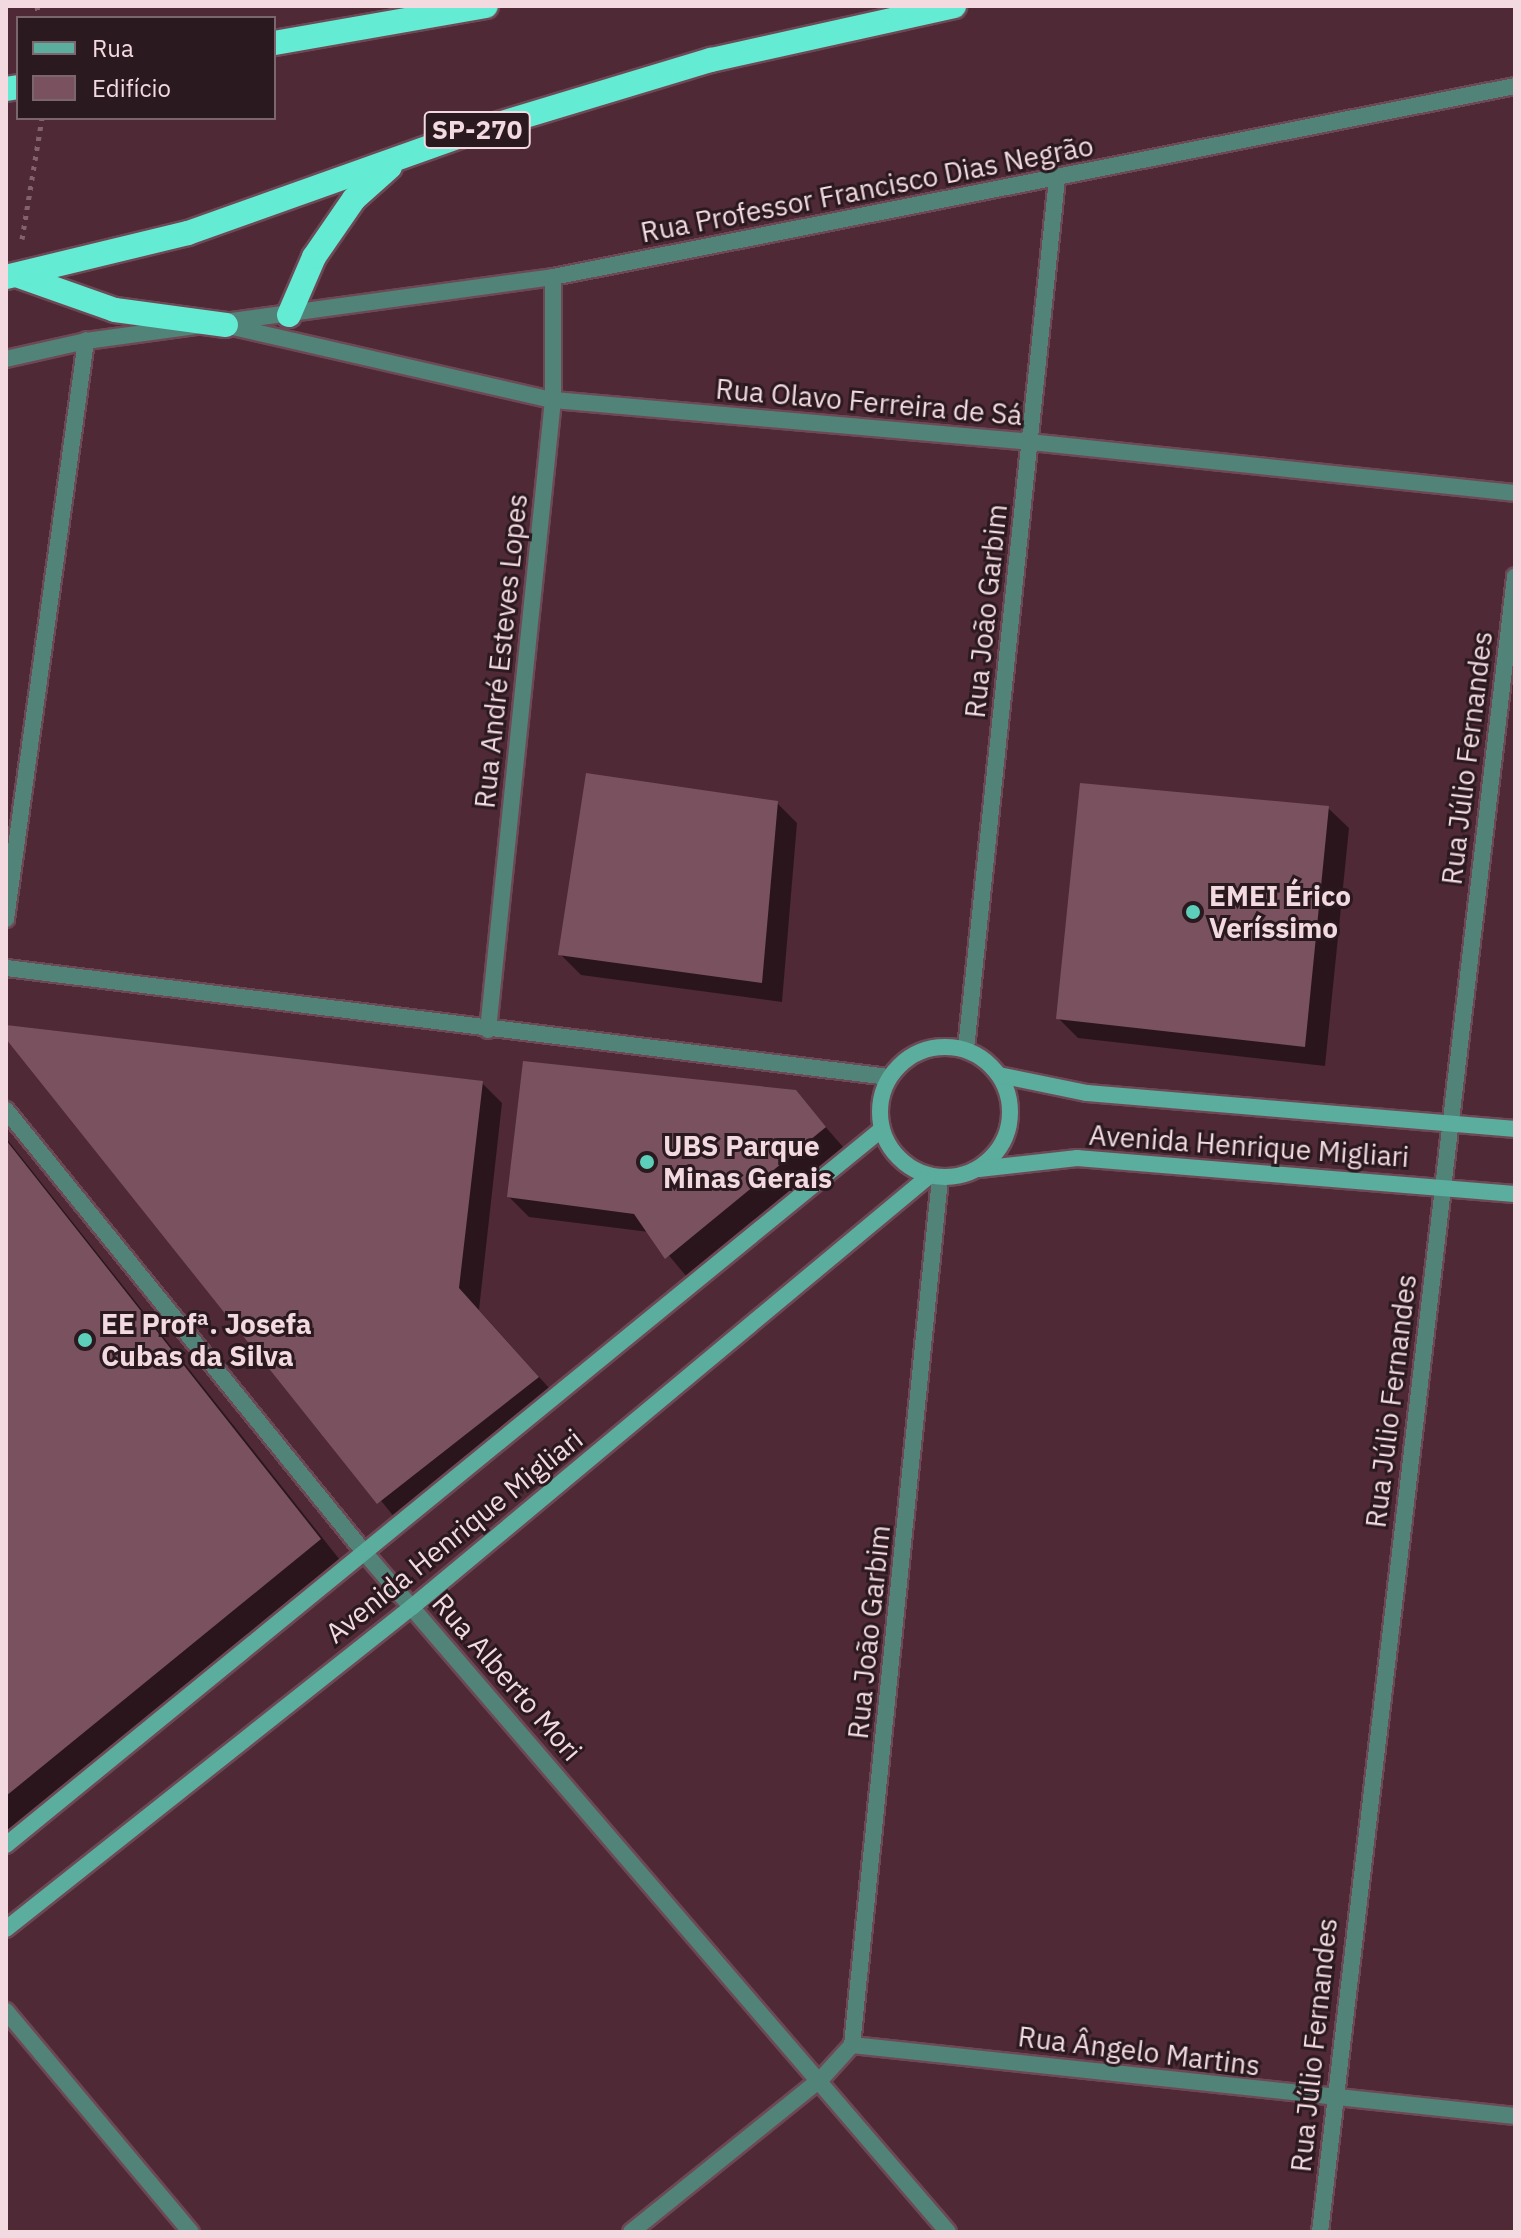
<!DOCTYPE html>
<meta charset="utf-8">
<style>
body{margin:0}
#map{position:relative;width:1521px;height:2238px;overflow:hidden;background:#4f2936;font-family:"IBM Plex Sans",sans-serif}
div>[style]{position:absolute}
.shadow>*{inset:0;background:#0007}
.building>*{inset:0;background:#7a515e}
.path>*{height:5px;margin-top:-2.5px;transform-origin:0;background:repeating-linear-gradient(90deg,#84626d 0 4px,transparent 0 10px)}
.roads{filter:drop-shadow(2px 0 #6d4955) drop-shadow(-2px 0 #6d4955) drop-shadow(0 2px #6d4955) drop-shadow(0 -2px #6d4955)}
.street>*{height:16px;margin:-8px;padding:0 8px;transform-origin:8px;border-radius:8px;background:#528379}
.secondary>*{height:16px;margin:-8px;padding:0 8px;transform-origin:8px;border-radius:8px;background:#5bad9d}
.secondary>.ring{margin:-8px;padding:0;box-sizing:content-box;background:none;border:16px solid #5bad9d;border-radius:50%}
.highway>*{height:24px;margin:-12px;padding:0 12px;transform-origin:12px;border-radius:12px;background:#63ebd3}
.dots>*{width:22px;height:22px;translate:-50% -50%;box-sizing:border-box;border:4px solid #2a191e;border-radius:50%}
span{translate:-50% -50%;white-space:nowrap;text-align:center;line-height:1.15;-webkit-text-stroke:6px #2a191e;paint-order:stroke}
.shield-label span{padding:2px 6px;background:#2a191e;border:2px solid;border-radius:6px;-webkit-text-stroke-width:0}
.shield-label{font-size:26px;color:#f3dae1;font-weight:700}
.street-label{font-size:28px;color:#f3dae1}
.poi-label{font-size:28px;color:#f3dae1;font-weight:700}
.left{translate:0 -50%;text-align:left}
.frame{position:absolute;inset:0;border:8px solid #f3dae1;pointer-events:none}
.legend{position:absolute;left:16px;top:16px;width:260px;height:104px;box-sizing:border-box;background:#2a191e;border:2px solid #7a666c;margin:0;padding:10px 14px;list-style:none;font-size:24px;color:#f3dae1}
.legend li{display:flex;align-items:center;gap:16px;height:40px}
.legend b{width:40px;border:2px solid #7a666c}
</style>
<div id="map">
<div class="shadow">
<div style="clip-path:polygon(777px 803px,797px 823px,782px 1002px,581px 975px,560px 954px)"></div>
<div style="clip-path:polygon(1328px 808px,1349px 828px,1325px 1066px,1078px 1038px,1058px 1018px)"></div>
<div style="clip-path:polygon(6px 1027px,482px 1083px,502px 1103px,479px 1310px,558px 1398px,399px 1523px,6px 1036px)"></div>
<div style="clip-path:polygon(795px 1092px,844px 1148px,687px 1277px,649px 1232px,529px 1217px,509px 1197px)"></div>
<div style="clip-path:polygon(6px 1138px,340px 1560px,6px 1832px)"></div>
</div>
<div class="building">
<div style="clip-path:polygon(586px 773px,778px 801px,762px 983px,558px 955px)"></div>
<div style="clip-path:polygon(1080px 783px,1329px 806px,1305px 1047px,1056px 1019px)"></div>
<div style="clip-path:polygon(6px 1025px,483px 1081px,459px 1288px,539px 1377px,377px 1504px,6px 1039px)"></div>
<div style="clip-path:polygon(523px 1061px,796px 1090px,826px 1127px,665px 1259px,634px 1214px,507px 1197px)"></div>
<div style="clip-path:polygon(6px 1140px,321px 1539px,6px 1796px)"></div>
</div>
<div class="path">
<div style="left:37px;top:6px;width:12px;rotate:81deg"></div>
<div style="left:22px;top:239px;width:123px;rotate:-80.6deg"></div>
</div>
<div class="roads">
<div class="street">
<div style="left:233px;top:327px;width:328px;rotate:12.9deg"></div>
<div style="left:553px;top:400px;width:479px;rotate:5deg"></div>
<div style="left:1030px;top:442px;width:488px;rotate:6deg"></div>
<div style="left:6px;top:359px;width:82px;rotate:-12.7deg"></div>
<div style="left:86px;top:341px;width:471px;rotate:-7.8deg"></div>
<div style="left:553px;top:277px;width:981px;rotate:-11.23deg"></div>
<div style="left:6px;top:919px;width:584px;rotate:-82.12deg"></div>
<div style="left:6px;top:968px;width:890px;rotate:7.04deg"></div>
<div style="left:488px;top:1030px;width:633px;rotate:-84.11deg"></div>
<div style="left:553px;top:400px;width:123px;rotate:-90deg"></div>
<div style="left:966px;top:1049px;width:875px;rotate:-84.03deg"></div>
<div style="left:6px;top:1110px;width:569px;rotate:50.99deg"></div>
<div style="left:364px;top:1552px;width:896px;rotate:49.34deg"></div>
<div style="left:6px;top:2011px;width:288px;rotate:50.1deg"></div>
<div style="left:852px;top:2045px;width:667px;rotate:6.11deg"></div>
<div style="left:631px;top:2232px;width:245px;rotate:-38.9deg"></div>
<div style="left:822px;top:2078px;width:45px;rotate:-47.7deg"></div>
<div style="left:852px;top:2045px;width:871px;rotate:-84.2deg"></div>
<div style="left:1320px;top:2232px;width:1667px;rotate:-83.28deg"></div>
</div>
<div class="secondary">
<div class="ring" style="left:880px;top:1047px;width:114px;height:114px"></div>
<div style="left:999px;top:1075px;width:90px;rotate:11.6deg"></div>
<div style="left:1087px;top:1093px;width:430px;rotate:4.8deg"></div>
<div style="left:979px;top:1169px;width:99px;rotate:-6.4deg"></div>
<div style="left:1077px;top:1158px;width:439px;rotate:4.7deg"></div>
<div style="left:6px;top:1845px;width:1131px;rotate:-39.26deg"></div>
<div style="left:6px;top:1929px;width:518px;rotate:-38.42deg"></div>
<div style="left:412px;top:1607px;width:673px;rotate:-39.82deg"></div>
</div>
<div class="highway">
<div style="left:274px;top:43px;width:215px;rotate:-9.9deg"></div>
<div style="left:6px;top:89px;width:12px;rotate:-9deg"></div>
<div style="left:16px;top:275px;width:105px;rotate:19.5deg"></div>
<div style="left:115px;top:310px;width:112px;rotate:7.7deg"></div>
<div style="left:6px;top:277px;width:187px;rotate:-13.6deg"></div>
<div style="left:188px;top:233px;width:301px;rotate:-19.6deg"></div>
<div style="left:472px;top:132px;width:250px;rotate:-16.8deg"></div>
<div style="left:711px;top:60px;width:249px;rotate:-12.5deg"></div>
<div style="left:289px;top:315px;width:63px;rotate:-66.7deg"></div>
<div style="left:314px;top:257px;width:70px;rotate:-55.4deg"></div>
<div style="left:354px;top:199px;width:48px;rotate:-41.6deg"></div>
</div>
</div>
<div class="dots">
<div style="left:1193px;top:912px;background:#5dceb9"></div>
<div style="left:647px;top:1162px;background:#5dceb9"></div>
<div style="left:85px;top:1340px;background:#5dceb9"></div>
</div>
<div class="shield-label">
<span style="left:477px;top:130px">SP-270</span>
</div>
<div class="street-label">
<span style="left:867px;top:189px;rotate:-11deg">Rua Professor Francisco Dias Negrão</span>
<span style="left:869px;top:402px;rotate:5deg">Rua Olavo Ferreira de Sá</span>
<span style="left:986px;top:611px;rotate:-84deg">Rua João Garbim</span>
<span style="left:501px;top:651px;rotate:-84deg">Rua André Esteves Lopes</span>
<span style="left:1467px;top:758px;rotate:-83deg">Rua Júlio Fernandes</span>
<span style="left:1249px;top:1146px;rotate:4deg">Avenida Henrique Migliari</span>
<span style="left:1391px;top:1401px;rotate:-83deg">Rua Júlio Fernandes</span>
<span style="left:454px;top:1536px;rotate:-39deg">Avenida Henrique Migliari</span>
<span style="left:869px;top:1632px;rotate:-84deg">Rua João Garbim</span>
<span style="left:507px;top:1677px;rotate:49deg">Rua Alberto Mori</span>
<span style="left:1314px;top:2045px;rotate:-84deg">Rua Júlio Fernandes</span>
<span style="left:1139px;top:2051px;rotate:7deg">Rua Ângelo Martins</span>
</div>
<div class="poi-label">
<span class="left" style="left:1209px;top:912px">EMEI Érico<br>Veríssimo</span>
<span class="left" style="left:663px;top:1162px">UBS Parque<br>Minas Gerais</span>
<span class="left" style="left:101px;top:1340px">EE Profª. Josefa<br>Cubas da Silva</span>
</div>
<div class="frame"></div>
<ul class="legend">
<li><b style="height:10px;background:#5bad9d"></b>Rua</li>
<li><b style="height:22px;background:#7a515e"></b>Edifício</li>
</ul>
</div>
